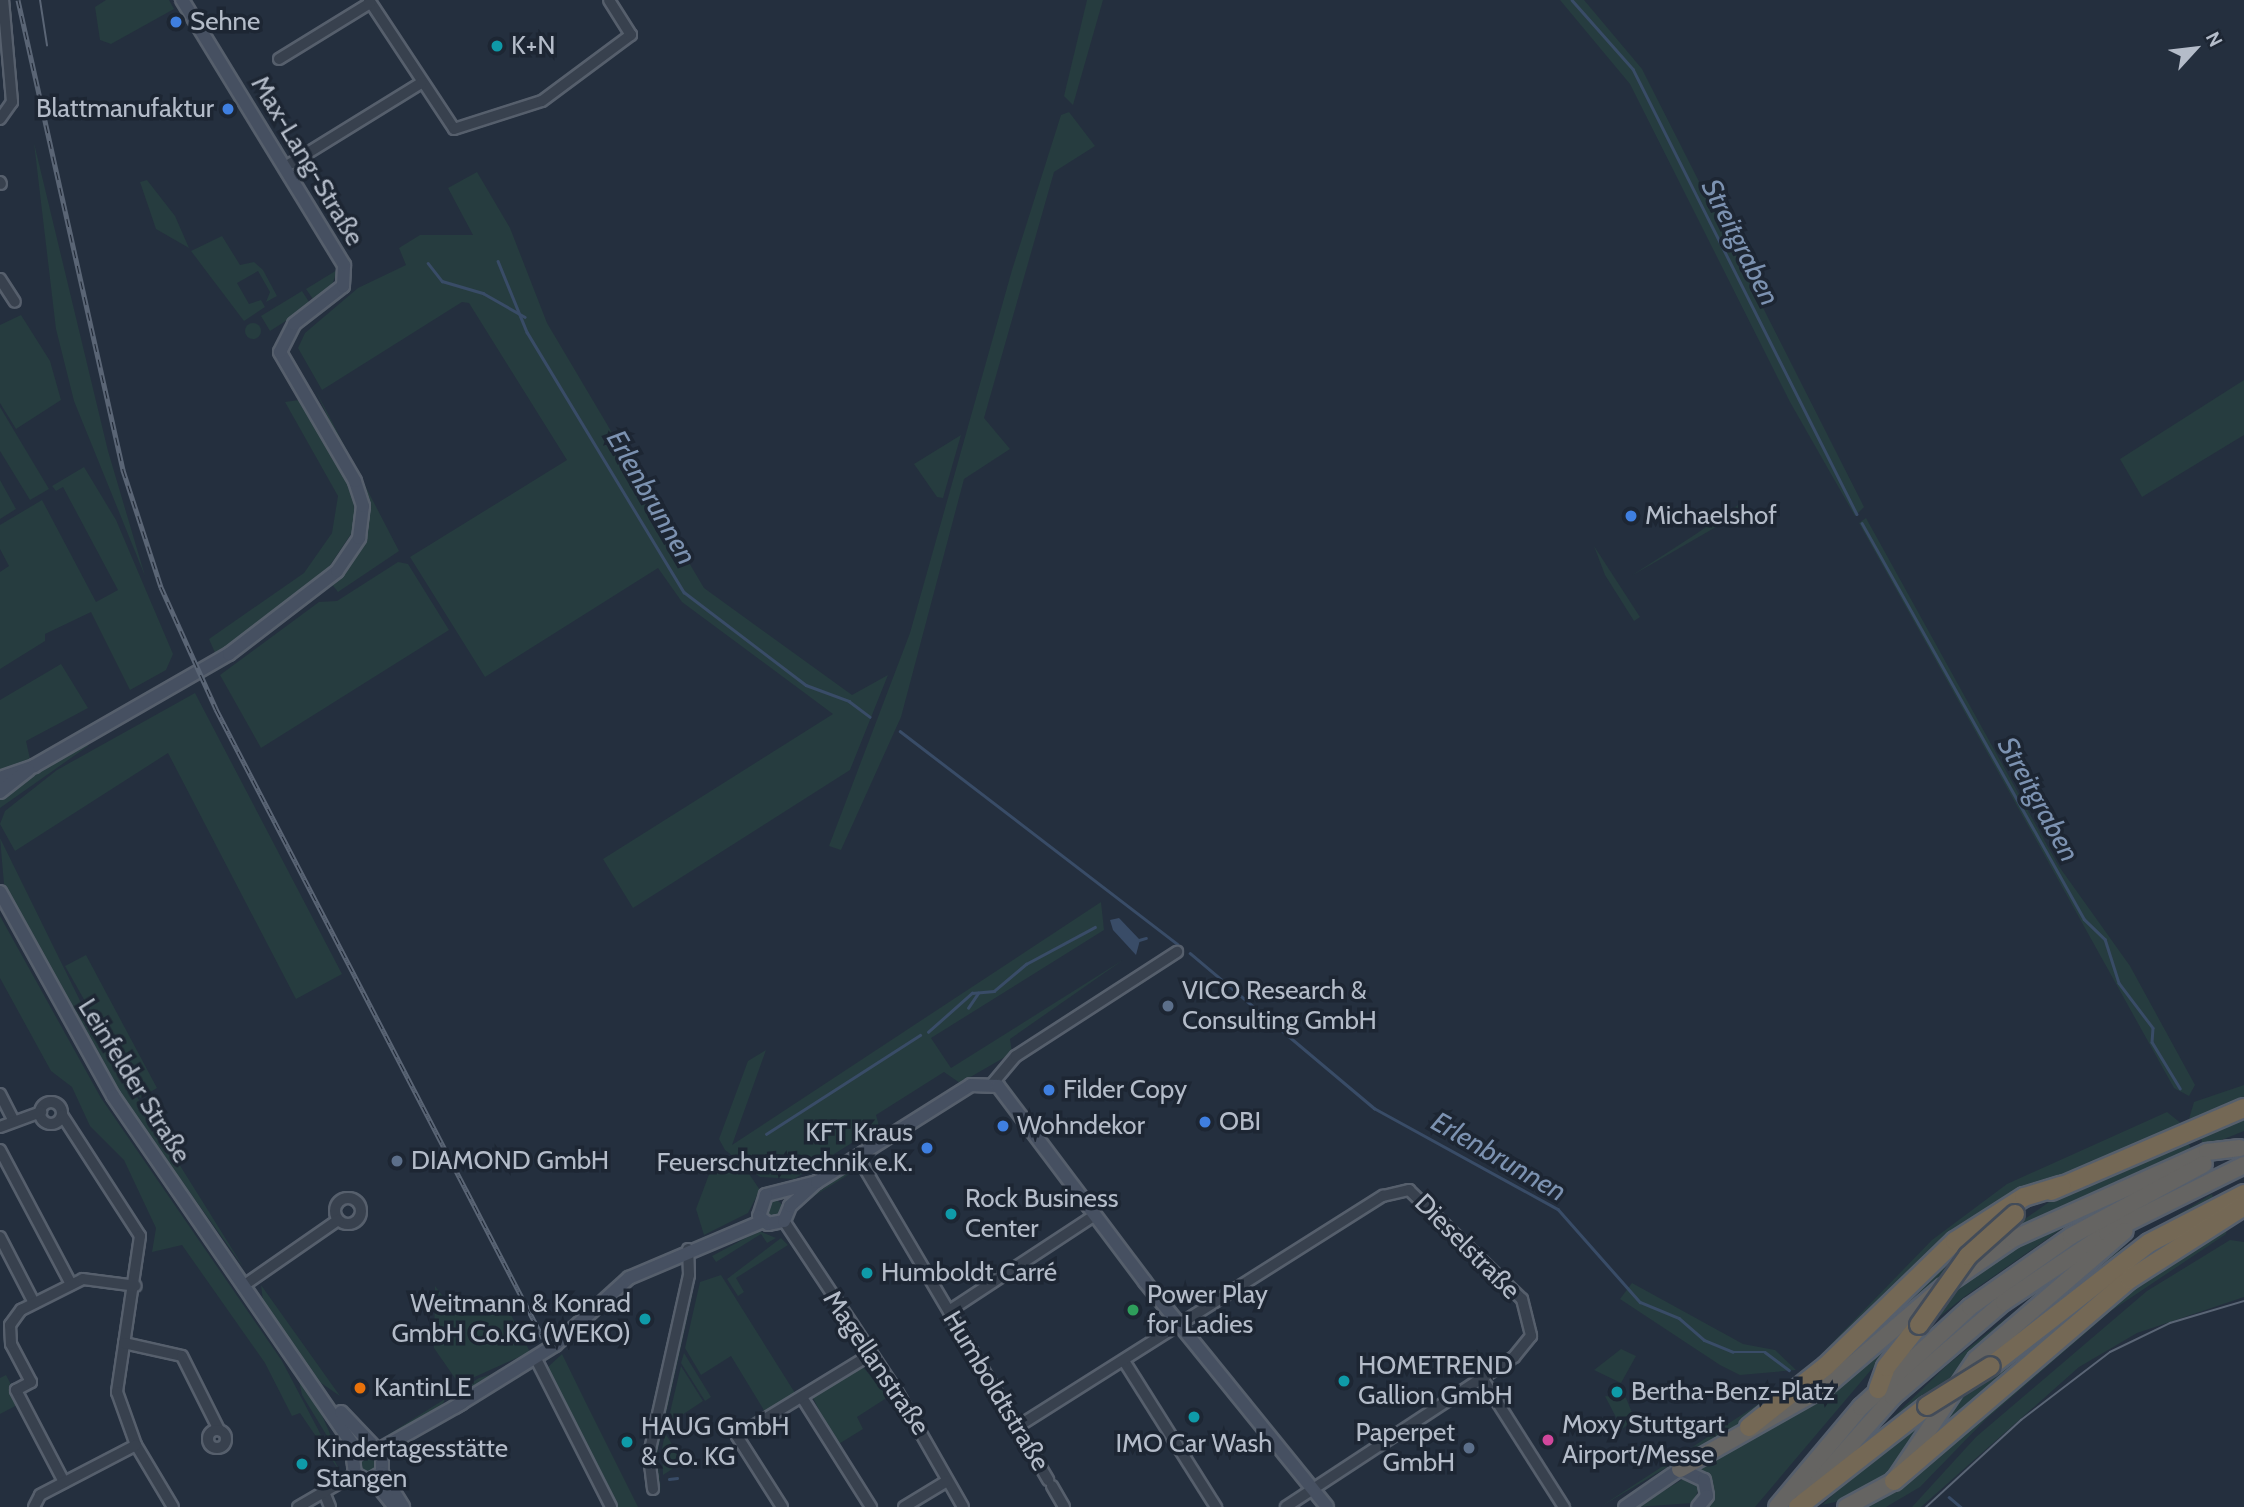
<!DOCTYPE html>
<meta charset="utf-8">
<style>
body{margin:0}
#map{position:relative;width:2244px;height:1507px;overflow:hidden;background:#242f3e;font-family:Cabin,sans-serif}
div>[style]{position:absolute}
.green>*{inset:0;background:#263c3f}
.round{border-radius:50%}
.water>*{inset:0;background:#394c67}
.stream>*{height:2.5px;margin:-1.25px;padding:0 1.25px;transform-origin:1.25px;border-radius:1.25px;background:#394c67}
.roads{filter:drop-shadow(2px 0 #565f6c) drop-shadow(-2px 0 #565f6c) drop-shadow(0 2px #565f6c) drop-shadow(0 -2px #565f6c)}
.minor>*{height:10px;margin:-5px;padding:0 5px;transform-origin:5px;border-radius:5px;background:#38414e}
.minor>.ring{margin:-5px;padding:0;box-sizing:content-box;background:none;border:10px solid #38414e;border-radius:50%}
.secondary>*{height:12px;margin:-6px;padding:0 6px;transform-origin:6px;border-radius:6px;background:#465061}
.trunk>*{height:16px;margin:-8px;padding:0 8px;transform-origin:8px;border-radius:8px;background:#656462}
.motorway>*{height:18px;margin:-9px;padding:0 9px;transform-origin:9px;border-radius:9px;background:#746855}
.tram>*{height:2px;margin:-1px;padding:0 1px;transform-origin:1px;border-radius:1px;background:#5a6575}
.rail>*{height:5px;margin-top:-2.5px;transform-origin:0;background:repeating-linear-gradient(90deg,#1d2633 0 8px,#5a6575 0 16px);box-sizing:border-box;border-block:2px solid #5a6575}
.bridges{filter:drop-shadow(2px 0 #434c59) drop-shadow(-2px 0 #434c59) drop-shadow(0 2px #434c59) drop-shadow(0 -2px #434c59)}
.motorway-bridge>*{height:18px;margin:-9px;padding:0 9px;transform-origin:9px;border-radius:9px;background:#746855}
.dots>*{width:19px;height:19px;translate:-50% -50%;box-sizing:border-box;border:4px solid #1d2633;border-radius:50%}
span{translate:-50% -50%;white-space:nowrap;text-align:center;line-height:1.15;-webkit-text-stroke:7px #1d2633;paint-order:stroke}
.poi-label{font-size:26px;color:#b4bcc9}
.left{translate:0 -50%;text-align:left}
.right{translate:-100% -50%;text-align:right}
.street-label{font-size:26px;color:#b4bcc9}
.water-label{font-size:28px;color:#7c92b1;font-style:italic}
.north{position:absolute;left:2160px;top:14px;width:70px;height:70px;-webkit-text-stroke:5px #1d2633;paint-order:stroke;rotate:63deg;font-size:19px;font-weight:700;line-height:28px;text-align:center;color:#b4bcc9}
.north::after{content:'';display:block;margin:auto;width:24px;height:32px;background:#b4bcc9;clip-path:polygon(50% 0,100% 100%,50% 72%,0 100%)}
</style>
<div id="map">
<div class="green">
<div style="clip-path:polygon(106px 0,169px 0,174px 9px,111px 44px,100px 40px,95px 7px)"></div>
<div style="clip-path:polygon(1087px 0,1103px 0,1073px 105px,1064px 96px)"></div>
<div style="clip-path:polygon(1560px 0,1584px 0,1642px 69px,1864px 507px,1855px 516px,1790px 402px,1630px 84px)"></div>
<div style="clip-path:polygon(1069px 112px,1095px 146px,1054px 172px,984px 418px,1010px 449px,964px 479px,901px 717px,841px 850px,829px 846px,910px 633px,1012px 270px,1061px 115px)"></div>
<div style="clip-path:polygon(34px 143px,108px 451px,145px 576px,74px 401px,56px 329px)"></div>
<div style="clip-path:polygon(477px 172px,510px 228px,547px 323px,704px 588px,852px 695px,888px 675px,850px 770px,633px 908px,603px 859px,833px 714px,682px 602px,658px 568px,485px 677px,410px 557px,567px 460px,469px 303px,462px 302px,322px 390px,298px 348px,305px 333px,358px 288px,406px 265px,399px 248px,420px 235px,473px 235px,448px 188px)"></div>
<div style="clip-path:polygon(147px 180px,175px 216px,189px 248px,156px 229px,140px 182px)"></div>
<div style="clip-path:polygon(222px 236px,240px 265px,254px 262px,263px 270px,277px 296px,266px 302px,270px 292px,258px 271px,237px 283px,249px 304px,261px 300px,265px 307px,244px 321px,191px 251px)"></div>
<div style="clip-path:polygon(337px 270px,331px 289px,315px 302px,306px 289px)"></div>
<div style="clip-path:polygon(302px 291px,311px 305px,270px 331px,261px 316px)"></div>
<div style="clip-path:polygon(21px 315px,50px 361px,61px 400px,16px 429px,0 403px,0 325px)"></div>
<div class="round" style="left:245px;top:323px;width:16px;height:16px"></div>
<div style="clip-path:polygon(2244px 380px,2244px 435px,2142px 497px,2120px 459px)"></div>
<div style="clip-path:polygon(316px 391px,399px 551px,338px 592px,331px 583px,364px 541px,368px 506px)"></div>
<div style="clip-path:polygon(299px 400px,353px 490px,355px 528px,323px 576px,216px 655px,209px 639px,304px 573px,332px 533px,338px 496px,285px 402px)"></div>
<div style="clip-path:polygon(0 407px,49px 489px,30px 500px,0 451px)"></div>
<div style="clip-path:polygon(961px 435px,943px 498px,937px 497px,914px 464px)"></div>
<div style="clip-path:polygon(84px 467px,116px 520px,173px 654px,166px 670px,130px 690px,91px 612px,45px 634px,45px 641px,0 669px,0 572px,9px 566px,0 549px,0 525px,42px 500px,96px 602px,118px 590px,63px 487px,56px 491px,52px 486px)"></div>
<div style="clip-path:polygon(0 480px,16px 509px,0 519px)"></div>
<div style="clip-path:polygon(1738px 505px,1742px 512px,1631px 576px,1696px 534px)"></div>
<div style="clip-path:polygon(1866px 518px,2058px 865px,2130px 966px,2195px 1085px,2189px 1096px,2174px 1088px,2031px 831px,1859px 523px)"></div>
<div style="clip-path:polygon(1594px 546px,1640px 617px,1634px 621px,1605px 575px)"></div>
<div style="clip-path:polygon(398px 562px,408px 564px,449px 630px,261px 748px,220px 675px,319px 602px,337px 601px)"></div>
<div style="clip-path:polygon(61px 664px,88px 708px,26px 741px,30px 759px,0 772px,0 700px)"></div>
<div style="clip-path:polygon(195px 693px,342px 974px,296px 999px,168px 753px,15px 851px,0 824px,5px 811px,57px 770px)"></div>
<div style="clip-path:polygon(87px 741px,88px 746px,0 808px,0 797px)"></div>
<div style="clip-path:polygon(0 838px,91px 1023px,244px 1268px,115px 1088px,4px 884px)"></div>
<div style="clip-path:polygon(1101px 902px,1104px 930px,931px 1038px,951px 1068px,1123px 960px,1010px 1039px,1012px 1053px,960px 1083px,944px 1072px,876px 1115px,879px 1126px,794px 1179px,760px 1177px,725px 1150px,719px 1139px,748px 1061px,766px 1050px,732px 1145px)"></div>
<div style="clip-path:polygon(0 916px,101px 1098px,282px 1361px,341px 1473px,300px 1413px,292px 1416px,265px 1363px,182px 1245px,152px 1252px,156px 1228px,124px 1160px,90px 1126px,72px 1087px,51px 1071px,0 978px)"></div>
<div style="clip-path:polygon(86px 955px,157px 1088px,140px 1098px,65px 966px)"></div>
<div style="clip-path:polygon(2244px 1085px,2244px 1099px,2189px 1119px,2194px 1102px)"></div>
<div style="clip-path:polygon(2167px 1112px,2182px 1124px,2007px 1200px,1760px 1412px,1600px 1507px,1797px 1379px,1932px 1240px,2007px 1184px)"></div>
<div style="clip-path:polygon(2244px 1116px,2244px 1131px,2204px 1147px,2200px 1136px)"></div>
<div style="clip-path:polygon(2187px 1140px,2192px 1151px,1998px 1238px,2059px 1195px)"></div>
<div style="clip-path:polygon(716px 1156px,745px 1168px,760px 1190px,748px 1213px,704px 1235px,696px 1209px)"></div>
<div style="clip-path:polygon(847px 1172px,856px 1171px,861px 1175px,851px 1173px,806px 1201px)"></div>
<div style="clip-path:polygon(2212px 1194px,2214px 1201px,1988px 1361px,2079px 1275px)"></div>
<div class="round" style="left:765px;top:1200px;width:18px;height:18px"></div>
<div style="clip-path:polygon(2213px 1214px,1928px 1447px,1953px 1400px,2019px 1357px,2136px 1259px)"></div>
<div style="clip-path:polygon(1995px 1218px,1913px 1307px,1829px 1379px,1942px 1260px)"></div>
<div style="clip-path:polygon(2074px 1220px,1964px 1297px,1928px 1326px,1959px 1280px,2010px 1246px)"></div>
<div style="clip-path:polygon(2228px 1224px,2226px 1234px,2111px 1311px,1985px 1420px,1920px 1487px,1886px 1507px,1862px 1507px,1928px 1464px,2120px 1294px)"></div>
<div style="clip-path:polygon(759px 1231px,776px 1238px,767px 1243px,761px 1234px,716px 1262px,712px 1256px)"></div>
<div style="clip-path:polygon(781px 1238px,788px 1245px,736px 1278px,744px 1292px,738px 1296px,727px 1279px)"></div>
<div style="clip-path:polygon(2230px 1240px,2244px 1242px,2244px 1297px,2137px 1333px,2079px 1367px,1921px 1507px,1912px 1507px,1976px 1437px,2147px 1291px)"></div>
<div style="clip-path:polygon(721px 1275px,795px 1393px,765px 1412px,731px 1356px,701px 1375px,685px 1348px,700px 1282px)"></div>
<div style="clip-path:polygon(1632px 1283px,1743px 1344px,1775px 1350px,1796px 1370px,1740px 1375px,1720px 1365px,1620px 1299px)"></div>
<div style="clip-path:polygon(695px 1284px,658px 1450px,661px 1495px,656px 1448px)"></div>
<div style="clip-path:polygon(261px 1285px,340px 1396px,321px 1383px,263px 1301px)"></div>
<div style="clip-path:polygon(435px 1286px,445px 1299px,481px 1306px,501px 1295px,530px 1352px,459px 1384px,434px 1348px)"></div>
<div style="clip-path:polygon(2032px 1298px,1956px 1378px,1878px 1432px,1947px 1365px)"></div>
<div style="clip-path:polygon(1904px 1331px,1755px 1507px,1704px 1507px,1709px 1478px,1695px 1466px,1885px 1349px)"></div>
<div style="clip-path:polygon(1621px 1349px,1636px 1356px,1621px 1383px,1594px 1370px)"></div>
<div style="clip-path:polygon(684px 1353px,711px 1397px,705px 1401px,681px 1363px)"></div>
<div style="clip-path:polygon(562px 1354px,586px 1403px,638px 1507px,618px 1507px,548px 1367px)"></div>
<div style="clip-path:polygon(681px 1366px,703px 1401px,667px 1425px)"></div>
<div style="clip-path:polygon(863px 1367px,888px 1397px,857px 1417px,863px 1429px,837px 1445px,813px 1398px)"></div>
<div style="clip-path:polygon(503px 1371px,465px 1392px,455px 1393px,479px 1378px)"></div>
<div style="clip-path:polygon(6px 1375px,21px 1403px,0 1414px,0 1378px)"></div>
<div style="clip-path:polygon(298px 1376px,317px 1404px,341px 1459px,302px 1395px)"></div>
<div style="clip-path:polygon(1605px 1396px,1626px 1398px,1635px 1420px,1622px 1429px)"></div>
<div style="clip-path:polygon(445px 1399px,441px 1408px,390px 1441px,386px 1436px)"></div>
<div style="clip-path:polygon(1928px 1419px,1888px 1476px,1853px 1498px,1822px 1505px,1889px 1442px)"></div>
<div style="clip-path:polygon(665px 1433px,683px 1462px,663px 1475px,662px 1449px)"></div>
<div class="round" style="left:359px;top:1455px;width:18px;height:18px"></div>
<div style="clip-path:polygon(1685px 1478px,1700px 1486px,1693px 1503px,1636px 1507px)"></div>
</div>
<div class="water">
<div style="clip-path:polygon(1119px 918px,1140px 940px,1136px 955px,1113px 930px,1110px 920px)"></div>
</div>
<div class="stream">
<div style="left:1572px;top:0;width:92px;rotate:48.5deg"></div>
<div style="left:1633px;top:69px;width:498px;rotate:63.3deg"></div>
<div style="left:498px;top:261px;width:77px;rotate:67.8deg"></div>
<div style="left:527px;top:332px;width:304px;rotate:58.9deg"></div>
<div style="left:684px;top:592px;width:153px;rotate:37.3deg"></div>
<div style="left:806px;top:685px;width:46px;rotate:20.4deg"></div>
<div style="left:849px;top:701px;width:26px;rotate:37deg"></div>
<div style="left:428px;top:263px;width:23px;rotate:52deg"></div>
<div style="left:442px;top:281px;width:43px;rotate:16.3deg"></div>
<div style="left:483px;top:293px;width:48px;rotate:29.7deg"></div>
<div style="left:1862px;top:523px;width:454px;rotate:60.7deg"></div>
<div style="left:2084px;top:919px;width:29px;rotate:44deg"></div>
<div style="left:2105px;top:939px;width:46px;rotate:72.3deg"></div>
<div style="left:2119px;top:983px;width:56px;rotate:52.9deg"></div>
<div style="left:2153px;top:1028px;width:14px;rotate:94deg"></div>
<div style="left:2152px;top:1042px;width:54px;rotate:58.7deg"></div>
<div style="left:900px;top:731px;width:350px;rotate:37.5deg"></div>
<div style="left:1139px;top:940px;width:7px;rotate:-16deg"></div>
<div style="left:1190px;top:953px;width:241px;rotate:40.1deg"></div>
<div style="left:1374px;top:1108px;width:210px;rotate:28.8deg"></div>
<div style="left:1558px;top:1209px;width:124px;rotate:48.6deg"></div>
<div style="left:1640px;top:1302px;width:42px;rotate:22.3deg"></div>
<div style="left:1679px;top:1318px;width:33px;rotate:41deg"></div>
<div style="left:1704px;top:1340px;width:31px;rotate:22deg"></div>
<div style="left:1733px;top:1352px;width:32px"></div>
<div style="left:1765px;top:1352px;width:30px;rotate:37deg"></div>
<div style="left:968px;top:1008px;width:18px;rotate:-56deg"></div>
<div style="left:928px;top:1032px;width:59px;rotate:-41.6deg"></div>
<div style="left:972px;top:993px;width:22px;rotate:-5deg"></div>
<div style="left:994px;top:991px;width:42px;rotate:-40.2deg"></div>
<div style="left:1026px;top:964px;width:78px;rotate:-28.2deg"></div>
<div style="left:766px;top:1134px;width:183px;rotate:-32.7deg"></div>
<div style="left:669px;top:1479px;width:8px;rotate:-7deg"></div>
<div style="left:1949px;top:1497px;width:16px;rotate:40deg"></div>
</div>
<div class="roads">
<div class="minor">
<div style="left:369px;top:0;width:154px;rotate:56.6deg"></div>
<div style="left:454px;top:129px;width:92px;rotate:-17.7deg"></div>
<div style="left:542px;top:101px;width:111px;rotate:-36.6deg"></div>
<div style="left:631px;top:35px;width:41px;rotate:-122.2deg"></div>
<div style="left:279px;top:59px;width:107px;rotate:-31.6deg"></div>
<div style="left:0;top:119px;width:21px;rotate:-55deg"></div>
<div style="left:12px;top:102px;width:102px;rotate:-95deg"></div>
<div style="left:285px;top:167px;width:160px;rotate:-31.7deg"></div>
<div style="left:0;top:182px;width:2px;rotate:63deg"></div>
<div style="left:0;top:279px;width:27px;rotate:57deg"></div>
<div style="left:993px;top:1083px;width:35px;rotate:-50deg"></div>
<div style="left:1016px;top:1056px;width:192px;rotate:-32.9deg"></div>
<div style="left:0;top:1094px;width:29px;rotate:63deg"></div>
<div class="ring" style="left:40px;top:1102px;width:12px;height:12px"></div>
<div style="left:62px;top:1115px;width:144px;rotate:57.2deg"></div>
<div style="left:140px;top:1236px;width:158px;rotate:98.4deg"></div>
<div style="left:117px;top:1392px;width:56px;rotate:70.3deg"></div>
<div style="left:136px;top:1445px;width:72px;rotate:59.2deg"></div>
<div style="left:0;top:1127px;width:44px;rotate:-20.1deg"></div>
<div style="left:0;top:1150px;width:152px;rotate:62.1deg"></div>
<div style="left:858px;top:1157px;width:375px;rotate:59.5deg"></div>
<div class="ring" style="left:335px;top:1198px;width:16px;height:16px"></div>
<div style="left:784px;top:1221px;width:206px;rotate:56.5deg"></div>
<div style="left:898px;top:1393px;width:131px;rotate:60.3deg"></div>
<div style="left:0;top:1237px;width:74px;rotate:62.7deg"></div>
<div style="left:243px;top:1286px;width:116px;rotate:-34.8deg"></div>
<div style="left:949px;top:1311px;width:175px;rotate:-33.3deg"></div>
<div style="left:124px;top:1343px;width:59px;rotate:12.6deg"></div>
<div style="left:182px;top:1356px;width:83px;rotate:63.4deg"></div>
<div style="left:536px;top:1359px;width:166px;rotate:63.1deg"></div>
<div style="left:1124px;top:1361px;width:173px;rotate:57.8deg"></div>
<div style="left:1482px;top:1378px;width:153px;rotate:57.6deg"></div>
<div style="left:803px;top:1399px;width:128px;rotate:57.8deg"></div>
<div style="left:1017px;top:1427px;width:433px;rotate:-32.3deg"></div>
<div style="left:1383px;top:1196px;width:27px;rotate:-13deg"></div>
<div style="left:1409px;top:1190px;width:157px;rotate:44deg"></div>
<div style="left:1522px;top:1299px;width:38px;rotate:76deg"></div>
<div style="left:1531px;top:1336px;width:27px;rotate:129deg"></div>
<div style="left:1514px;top:1357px;width:273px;rotate:146.7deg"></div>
<div class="ring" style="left:208px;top:1430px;width:8px;height:8px"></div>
<div style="left:64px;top:1482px;width:104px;rotate:-117.6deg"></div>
<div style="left:16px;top:1390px;width:17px;rotate:-28deg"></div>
<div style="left:31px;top:1382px;width:43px;rotate:-117.8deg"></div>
<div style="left:11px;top:1344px;width:19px;rotate:-93deg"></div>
<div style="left:10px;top:1325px;width:19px;rotate:-54deg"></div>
<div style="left:21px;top:1310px;width:69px;rotate:-26.6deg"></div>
<div style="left:83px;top:1279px;width:53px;rotate:7.5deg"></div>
<div style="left:1052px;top:1486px;width:24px;rotate:60deg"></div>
<div style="left:653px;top:1489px;width:35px;rotate:-97deg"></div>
<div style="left:649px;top:1454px;width:183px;rotate:-77.4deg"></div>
<div style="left:689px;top:1275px;width:26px;rotate:-92deg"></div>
<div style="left:324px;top:1492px;width:16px;rotate:68deg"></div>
<div style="left:34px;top:1507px;width:13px;rotate:-63deg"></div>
<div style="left:40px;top:1495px;width:108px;rotate:-27.5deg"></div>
<div style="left:298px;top:1507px;width:66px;rotate:-30.1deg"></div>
<div style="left:782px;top:1507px;width:84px;rotate:-122.4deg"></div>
<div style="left:737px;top:1436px;width:153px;rotate:-31.4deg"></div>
<div style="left:904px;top:1507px;width:50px;rotate:-31.2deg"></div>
</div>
<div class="secondary">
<div style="left:0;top:778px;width:36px;rotate:-19deg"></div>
<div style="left:34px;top:766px;width:225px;rotate:-29.9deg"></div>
<div style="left:229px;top:654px;width:136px;rotate:-37.5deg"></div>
<div style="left:337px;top:571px;width:40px;rotate:-56deg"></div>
<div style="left:359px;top:538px;width:32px;rotate:-83deg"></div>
<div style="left:363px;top:506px;width:26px;rotate:-108deg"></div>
<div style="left:355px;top:481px;width:149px;rotate:-120.2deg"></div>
<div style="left:280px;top:352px;width:31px;rotate:-63deg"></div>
<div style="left:294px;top:324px;width:62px;rotate:-37.8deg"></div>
<div style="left:343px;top:286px;width:21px;rotate:-87deg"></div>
<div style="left:344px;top:265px;width:311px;rotate:-121.4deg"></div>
<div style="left:0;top:792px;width:36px;rotate:-38deg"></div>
<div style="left:0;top:892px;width:233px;rotate:61deg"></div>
<div style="left:113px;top:1096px;width:432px;rotate:55.5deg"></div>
<div style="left:817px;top:1182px;width:53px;rotate:165.7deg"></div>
<div style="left:766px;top:1195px;width:22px;rotate:108deg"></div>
<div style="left:759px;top:1216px;width:12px;rotate:42deg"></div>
<div style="left:768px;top:1224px;width:16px;rotate:-11deg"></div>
<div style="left:784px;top:1221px;width:16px;rotate:-68deg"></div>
<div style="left:790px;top:1206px;width:36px;rotate:-42deg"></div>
<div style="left:817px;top:1182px;width:182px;rotate:-32.2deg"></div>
<div style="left:971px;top:1085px;width:27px;rotate:2deg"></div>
<div style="left:998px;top:1086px;width:245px;rotate:53.1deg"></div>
<div style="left:1145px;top:1282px;width:289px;rotate:51deg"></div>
<div style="left:455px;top:1407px;width:118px;rotate:-31.8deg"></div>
<div style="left:555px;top:1345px;width:100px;rotate:-42.2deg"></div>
<div style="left:629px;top:1278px;width:146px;rotate:-23deg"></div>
<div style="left:341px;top:1412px;width:59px;rotate:46.4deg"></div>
<div style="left:382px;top:1455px;width:18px;rotate:90deg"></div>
<div style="left:382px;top:1473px;width:40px;rotate:58deg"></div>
<div style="left:363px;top:1449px;width:13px;rotate:138deg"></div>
<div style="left:353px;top:1458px;width:16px;rotate:83deg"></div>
<div style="left:355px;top:1474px;width:15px;rotate:28deg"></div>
<div style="left:368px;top:1481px;width:16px;rotate:-30deg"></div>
<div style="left:377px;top:1451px;width:98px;rotate:-29.5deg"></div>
<div style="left:373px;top:1480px;width:35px;rotate:51deg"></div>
<div style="left:1625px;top:1507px;width:67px;rotate:-34.6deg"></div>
<div style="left:1680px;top:1469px;width:26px;rotate:25deg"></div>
<div style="left:1704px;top:1480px;width:16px;rotate:79deg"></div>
<div style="left:1707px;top:1496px;width:14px;rotate:129deg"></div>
</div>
<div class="trunk">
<div style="left:1680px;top:1469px;width:169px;rotate:-29.5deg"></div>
<div style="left:1827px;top:1386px;width:153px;rotate:-40.5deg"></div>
<div style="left:1943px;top:1287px;width:85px;rotate:-34.4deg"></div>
<div style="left:2013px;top:1239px;width:213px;rotate:-24.2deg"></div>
<div style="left:2207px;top:1152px;width:33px;rotate:-7deg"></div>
<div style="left:1804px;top:1497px;width:134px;rotate:-48.3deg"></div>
<div style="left:1893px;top:1397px;width:146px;rotate:-40.6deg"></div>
<div style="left:2004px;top:1302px;width:124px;rotate:-33.8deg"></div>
<div style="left:2107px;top:1233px;width:153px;rotate:-26.4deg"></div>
<div style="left:1777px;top:1507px;width:131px;rotate:-50deg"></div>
<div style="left:1861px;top:1407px;width:148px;rotate:-42.5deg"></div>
<div style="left:1970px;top:1307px;width:123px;rotate:-35.1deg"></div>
<div style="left:2071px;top:1236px;width:151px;rotate:-28.4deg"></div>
<div style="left:1846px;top:1507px;width:55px;rotate:-28.4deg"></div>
<div style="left:1894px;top:1481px;width:147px;rotate:-56.1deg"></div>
<div style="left:1976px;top:1359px;width:196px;rotate:-40.7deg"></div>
</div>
<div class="motorway">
<div style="left:2051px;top:1191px;width:210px;rotate:-23.3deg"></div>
<div style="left:1991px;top:1366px;width:200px;rotate:-37.9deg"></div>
<div style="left:2149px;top:1243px;width:107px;rotate:-27.3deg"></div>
<div style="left:1878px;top:1389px;width:23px;rotate:-70deg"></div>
<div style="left:1886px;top:1367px;width:53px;rotate:-51.8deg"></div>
<div style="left:1749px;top:1427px;width:98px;rotate:-38.4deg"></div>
<div style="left:1826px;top:1366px;width:180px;rotate:-44.1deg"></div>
<div style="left:1955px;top:1241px;width:82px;rotate:-32.5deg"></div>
<div style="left:2024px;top:1197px;width:39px;rotate:-17deg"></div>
<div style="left:1894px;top:1481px;width:311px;rotate:-40.6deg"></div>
<div style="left:2130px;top:1279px;width:135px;rotate:-32.6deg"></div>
<div style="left:1798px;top:1507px;width:164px;rotate:-38.1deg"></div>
</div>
</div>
<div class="tram">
<div style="left:40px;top:0;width:46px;rotate:81.2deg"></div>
<div style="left:1926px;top:1507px;width:129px;rotate:-42.5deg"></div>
<div style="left:2021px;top:1420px;width:112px;rotate:-37.4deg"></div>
<div style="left:2110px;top:1352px;width:67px;rotate:-25.8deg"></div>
<div style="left:2170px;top:1323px;width:77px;rotate:-16.6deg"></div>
</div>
<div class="rail">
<div style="left:18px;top:0;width:482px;rotate:77.4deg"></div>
<div style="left:123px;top:470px;width:123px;rotate:72deg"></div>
<div style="left:161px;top:587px;width:134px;rotate:65.7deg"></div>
<div style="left:216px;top:709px;width:709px;rotate:62.53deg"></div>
</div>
<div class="bridges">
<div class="motorway-bridge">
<div style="left:1919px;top:1325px;width:85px;rotate:-54.6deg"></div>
<div style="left:1968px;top:1256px;width:63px;rotate:-41.8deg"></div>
<div style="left:1927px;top:1406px;width:75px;rotate:-32deg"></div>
</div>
</div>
<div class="dots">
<div style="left:176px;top:22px;background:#3f7fe0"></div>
<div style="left:497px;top:46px;background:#0f9aa8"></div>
<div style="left:228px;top:109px;background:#3f7fe0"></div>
<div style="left:1631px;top:516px;background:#3f7fe0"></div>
<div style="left:1168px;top:1006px;background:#5c6f8a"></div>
<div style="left:1049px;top:1090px;background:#3f7fe0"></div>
<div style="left:1205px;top:1122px;background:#3f7fe0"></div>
<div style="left:1003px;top:1126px;background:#3f7fe0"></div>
<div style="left:927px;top:1148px;background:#3f7fe0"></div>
<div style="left:397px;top:1161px;background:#5c6f8a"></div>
<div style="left:951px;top:1214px;background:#0f9aa8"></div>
<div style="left:867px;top:1273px;background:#0f9aa8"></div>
<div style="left:1133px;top:1310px;background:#2e9e5b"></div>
<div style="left:645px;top:1319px;background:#0f9aa8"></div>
<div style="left:1344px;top:1381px;background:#0f9aa8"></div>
<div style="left:360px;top:1388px;background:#e8710a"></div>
<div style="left:1617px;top:1392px;background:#0f9aa8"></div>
<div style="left:1194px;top:1417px;background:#0f9aa8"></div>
<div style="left:1548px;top:1440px;background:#d1479c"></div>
<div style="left:627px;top:1442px;background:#0f9aa8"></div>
<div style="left:1469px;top:1448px;background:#5c6f8a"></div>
<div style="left:302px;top:1464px;background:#0f9aa8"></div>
</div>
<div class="poi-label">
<span class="left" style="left:190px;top:22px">Sehne</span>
<span class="left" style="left:511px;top:46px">K+N</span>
<span class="right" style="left:214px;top:109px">Blattmanufaktur</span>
<span class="left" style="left:1645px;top:516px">Michaelshof</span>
<span class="left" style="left:1182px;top:1006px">VICO Research &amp;<br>Consulting GmbH</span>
<span class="left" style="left:1063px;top:1090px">Filder Copy</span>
<span class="left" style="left:1219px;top:1122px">OBI</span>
<span class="left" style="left:1017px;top:1126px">Wohndekor</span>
<span class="right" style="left:913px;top:1148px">KFT Kraus<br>Feuerschutztechnik e.K.</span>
<span class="left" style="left:411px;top:1161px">DIAMOND GmbH</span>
<span class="left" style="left:965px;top:1214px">Rock Business<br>Center</span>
<span class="left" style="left:881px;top:1273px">Humboldt Carré</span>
<span class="left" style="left:1147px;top:1310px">Power Play<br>for Ladies</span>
<span class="right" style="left:631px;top:1319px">Weitmann &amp; Konrad<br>GmbH Co.KG (WEKO)</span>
<span class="left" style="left:1358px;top:1381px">HOMETREND<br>Gallion GmbH</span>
<span class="left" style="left:374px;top:1388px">KantinLE</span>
<span class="left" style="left:1631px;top:1392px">Bertha-Benz-Platz</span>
<span class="left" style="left:1562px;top:1440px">Moxy Stuttgart<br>Airport/Messe</span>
<span class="left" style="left:641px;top:1442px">HAUG GmbH<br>&amp; Co. KG</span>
<span class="right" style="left:1455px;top:1448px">Paperpet<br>GmbH</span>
<span style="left:1194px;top:1444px">IMO Car Wash</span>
<span class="left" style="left:316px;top:1464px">Kindertagesstätte<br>Stangen</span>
</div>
<div class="street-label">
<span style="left:307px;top:161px;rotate:59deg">Max-Lang-Straße</span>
<span style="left:134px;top:1081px;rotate:58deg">Leinfelder Straße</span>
<span style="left:1467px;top:1247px;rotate:45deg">Dieselstraße</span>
<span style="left:876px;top:1363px;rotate:56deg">Magellanstraße</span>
<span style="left:996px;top:1391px;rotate:59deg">Humboldtstraße</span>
</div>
<div class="water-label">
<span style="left:1741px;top:242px;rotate:63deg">Streitgraben</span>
<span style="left:652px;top:497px;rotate:60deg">Erlenbrunnen</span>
<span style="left:2039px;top:799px;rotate:61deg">Streitgraben</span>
<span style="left:1499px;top:1156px;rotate:30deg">Erlenbrunnen</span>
</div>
<div class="north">N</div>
</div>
